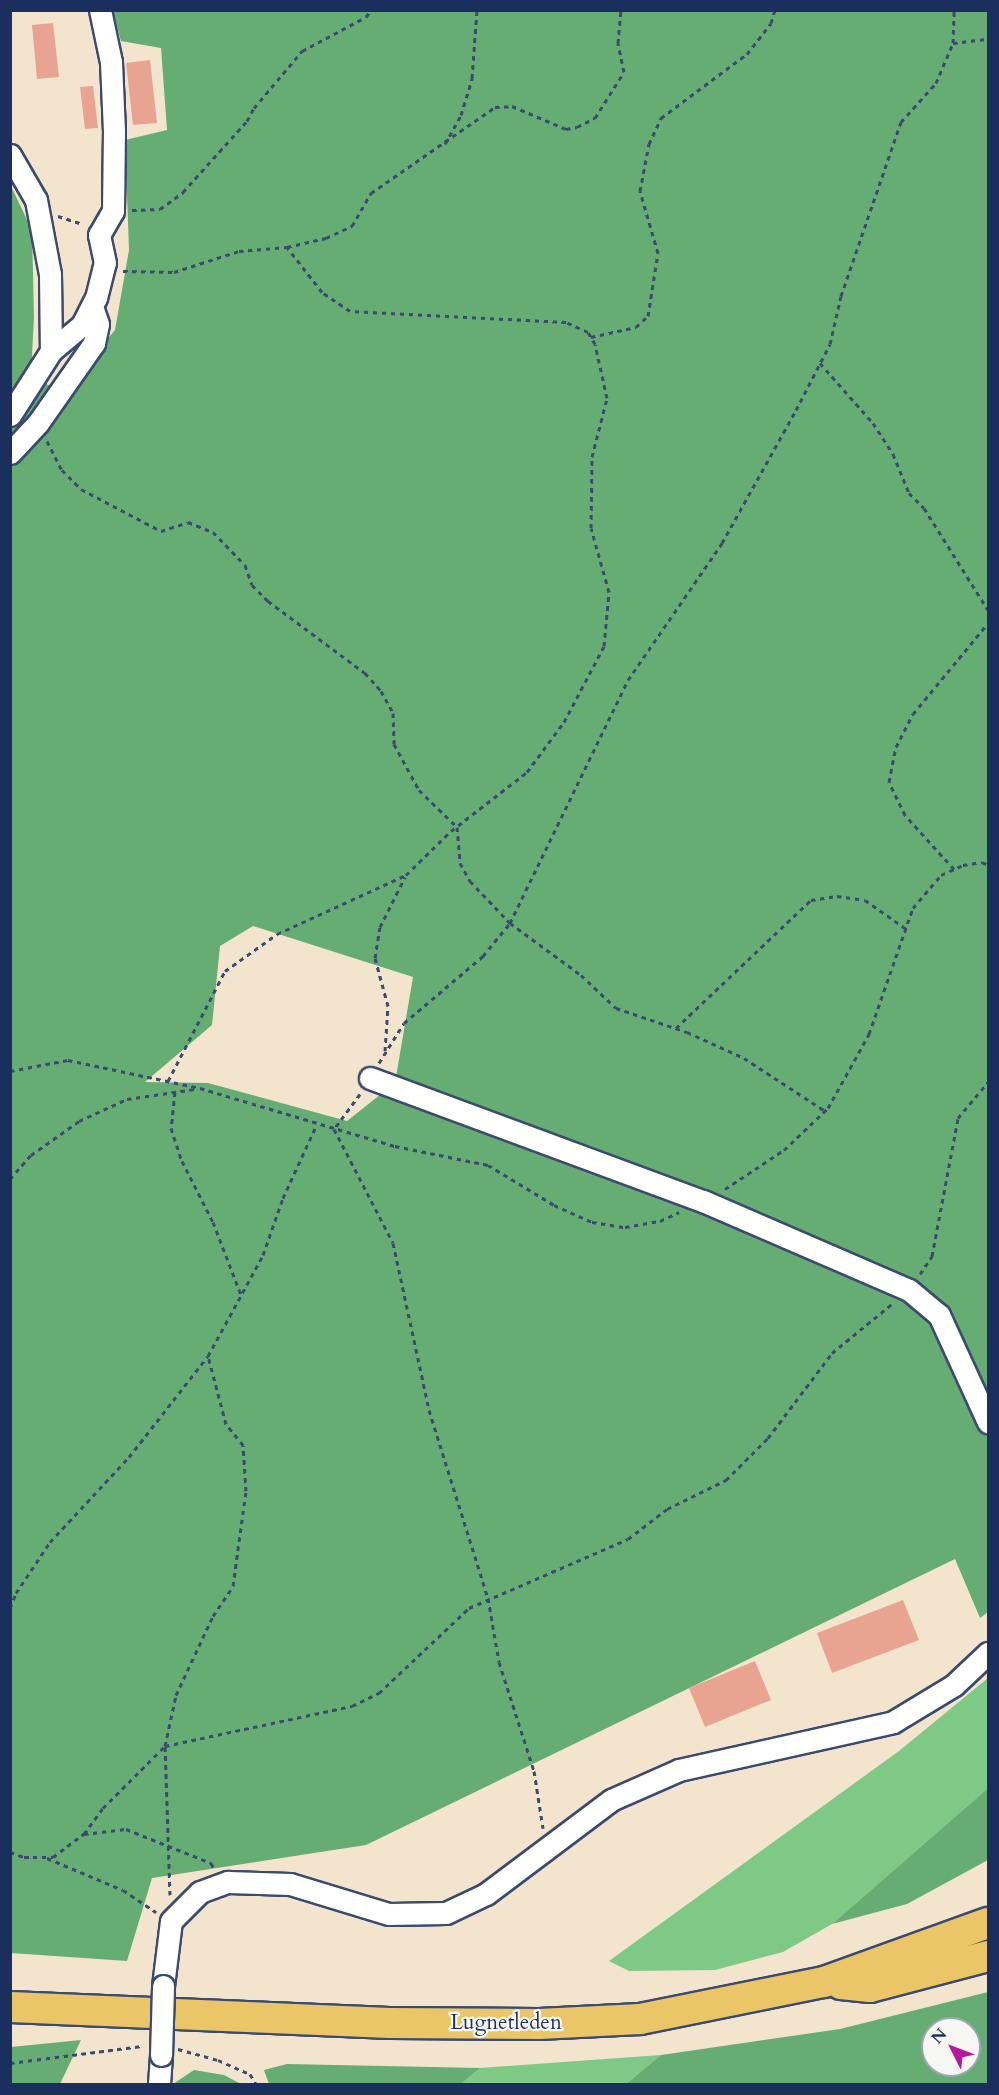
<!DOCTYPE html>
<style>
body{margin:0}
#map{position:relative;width:999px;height:2095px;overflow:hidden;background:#f3e4ce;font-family:Cardo,serif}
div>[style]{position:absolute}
.green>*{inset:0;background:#7ec986}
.forest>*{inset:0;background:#66ad73}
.building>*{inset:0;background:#e8a491}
.path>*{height:3px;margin-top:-1.5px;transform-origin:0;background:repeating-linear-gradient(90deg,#3b4a6f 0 4.5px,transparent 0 9px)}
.roads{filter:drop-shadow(2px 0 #3b4a6f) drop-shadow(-2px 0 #3b4a6f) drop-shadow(0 2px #3b4a6f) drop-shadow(0 -2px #3b4a6f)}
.minor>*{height:21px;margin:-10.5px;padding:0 10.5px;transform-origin:10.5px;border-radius:10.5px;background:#fff}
.highway>*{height:30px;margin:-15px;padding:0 15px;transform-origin:15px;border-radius:15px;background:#ebc669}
.bridges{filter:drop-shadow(2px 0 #3b4a6f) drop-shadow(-2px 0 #3b4a6f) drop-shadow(0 2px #3b4a6f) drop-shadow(0 -2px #3b4a6f)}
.minor-bridge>*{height:21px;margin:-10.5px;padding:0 10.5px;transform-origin:10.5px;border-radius:10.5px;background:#fff}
span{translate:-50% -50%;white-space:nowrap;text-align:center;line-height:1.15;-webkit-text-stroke:4.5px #f6f6f2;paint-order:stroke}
.street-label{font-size:21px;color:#1b2f5e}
.frame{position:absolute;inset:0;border:12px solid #1b2f5e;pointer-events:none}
.north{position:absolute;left:921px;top:2017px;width:60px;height:60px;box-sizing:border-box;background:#f6f6f2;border:2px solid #9ea6b7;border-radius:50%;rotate:312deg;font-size:16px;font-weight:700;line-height:24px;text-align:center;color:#1b2f5e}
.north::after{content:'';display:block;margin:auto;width:21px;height:27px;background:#b5179e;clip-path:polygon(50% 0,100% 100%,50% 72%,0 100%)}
</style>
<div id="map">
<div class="green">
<div style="clip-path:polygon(988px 1678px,988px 1788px,832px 1924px,783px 1952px,715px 1970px,629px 1971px,609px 1961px,899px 1751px)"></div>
<div style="clip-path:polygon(661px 2055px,626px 2084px,461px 2084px,480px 2068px)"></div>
</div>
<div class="forest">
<div style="clip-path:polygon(evenodd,113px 11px,988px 11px,988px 1612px,980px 1618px,955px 1559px,366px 1845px,152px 1878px,127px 1961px,11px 1953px,10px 184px,32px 230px,34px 317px,31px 375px,62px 393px,115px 330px,129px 250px,125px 140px,167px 130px,161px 48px,121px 41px,113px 11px,253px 926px,413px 977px,395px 1083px,347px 1121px,208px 1083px,145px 1082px,212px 1025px,220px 946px,253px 926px)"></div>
<div style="clip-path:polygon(988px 1788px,988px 1860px,907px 1904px,832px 1924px)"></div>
<div style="clip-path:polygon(evenodd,988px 1992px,988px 2084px,626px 2084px,661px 2055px,840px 2029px,988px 1992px,933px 2029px,969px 2029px,969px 2065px,933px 2065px,933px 2029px)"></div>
<div style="clip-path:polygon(81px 2040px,60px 2084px,11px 2084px,11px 2047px)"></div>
<div style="clip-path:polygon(287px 2064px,480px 2068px,461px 2084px,269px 2084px,264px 2070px)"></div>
<div style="clip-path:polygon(194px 2070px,224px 2075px,241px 2084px,173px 2084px)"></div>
</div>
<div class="building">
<div style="clip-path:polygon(53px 23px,59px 77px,37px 79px,32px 25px)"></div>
<div style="clip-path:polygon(150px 60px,157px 123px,133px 125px,126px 63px)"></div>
<div style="clip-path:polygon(93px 86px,98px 128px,85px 129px,80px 87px)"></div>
<div style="clip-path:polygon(903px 1600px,919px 1640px,832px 1673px,817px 1633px)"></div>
<div style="clip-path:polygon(755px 1661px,771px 1700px,705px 1727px,689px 1688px)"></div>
</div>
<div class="path">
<div style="left:953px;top:43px;width:35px;rotate:-7deg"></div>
<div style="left:445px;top:144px;width:33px;rotate:-61deg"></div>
<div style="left:461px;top:115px;width:39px;rotate:-73deg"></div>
<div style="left:472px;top:78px;width:68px;rotate:-85.8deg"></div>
<div style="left:132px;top:210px;width:28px;rotate:-2deg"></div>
<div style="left:160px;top:209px;width:29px;rotate:-36deg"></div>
<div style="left:183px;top:192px;width:96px;rotate:-48deg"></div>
<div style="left:247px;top:121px;width:15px;rotate:-62deg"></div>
<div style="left:254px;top:108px;width:75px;rotate:-49.9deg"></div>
<div style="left:302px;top:51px;width:72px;rotate:-28deg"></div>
<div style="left:366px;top:17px;width:9px;rotate:-54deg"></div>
<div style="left:58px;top:216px;width:26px;rotate:18deg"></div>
<div style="left:123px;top:271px;width:51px;rotate:1.1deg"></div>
<div style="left:174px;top:272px;width:68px;rotate:-17.9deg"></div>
<div style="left:239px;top:251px;width:48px;rotate:-4.8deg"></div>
<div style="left:287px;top:247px;width:40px;rotate:-13deg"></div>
<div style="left:326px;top:238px;width:29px;rotate:-25deg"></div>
<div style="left:352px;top:226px;width:38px;rotate:-60deg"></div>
<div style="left:371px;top:193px;width:151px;rotate:-34.7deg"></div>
<div style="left:495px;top:107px;width:17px;rotate:-3deg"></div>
<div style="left:512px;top:106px;width:59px;rotate:23.1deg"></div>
<div style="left:566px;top:129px;width:11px;rotate:-10deg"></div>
<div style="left:577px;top:127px;width:20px;rotate:-27deg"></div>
<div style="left:595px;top:118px;width:54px;rotate:-57.8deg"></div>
<div style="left:624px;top:72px;width:30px;rotate:-102deg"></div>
<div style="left:618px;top:43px;width:33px;rotate:-85deg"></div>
<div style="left:591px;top:337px;width:46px;rotate:-12.5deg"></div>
<div style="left:636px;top:327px;width:16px;rotate:-43deg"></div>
<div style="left:648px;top:316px;width:64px;rotate:-81deg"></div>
<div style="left:658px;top:253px;width:65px;rotate:-106.2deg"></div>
<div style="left:640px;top:191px;width:48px;rotate:-79.2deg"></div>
<div style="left:649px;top:144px;width:29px;rotate:-65deg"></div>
<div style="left:661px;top:118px;width:107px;rotate:-36.7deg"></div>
<div style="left:747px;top:54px;width:39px;rotate:-52deg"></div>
<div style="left:771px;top:23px;width:14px;rotate:-73deg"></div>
<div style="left:820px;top:363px;width:80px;rotate:48.5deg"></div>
<div style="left:873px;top:423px;width:37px;rotate:57deg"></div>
<div style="left:893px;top:454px;width:42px;rotate:67.7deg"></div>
<div style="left:909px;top:493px;width:21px;rotate:45deg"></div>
<div style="left:924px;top:508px;width:120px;rotate:57.9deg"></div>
<div style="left:47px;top:441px;width:33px;rotate:63deg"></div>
<div style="left:62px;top:470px;width:27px;rotate:45deg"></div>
<div style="left:81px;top:489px;width:90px;rotate:27.7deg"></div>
<div style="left:161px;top:531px;width:28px;rotate:-18deg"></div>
<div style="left:188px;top:522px;width:27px;rotate:22deg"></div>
<div style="left:213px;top:532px;width:46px;rotate:45.9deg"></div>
<div style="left:245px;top:565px;width:21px;rotate:71deg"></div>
<div style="left:252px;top:585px;width:23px;rotate:45deg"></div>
<div style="left:268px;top:601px;width:121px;rotate:36.6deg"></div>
<div style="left:365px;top:673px;width:24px;rotate:48deg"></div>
<div style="left:381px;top:691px;width:25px;rotate:61deg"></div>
<div style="left:393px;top:713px;width:31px;rotate:88deg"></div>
<div style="left:394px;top:744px;width:52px;rotate:61.5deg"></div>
<div style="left:419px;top:790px;width:53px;rotate:44.2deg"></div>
<div style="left:457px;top:827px;width:36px;rotate:85deg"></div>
<div style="left:460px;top:863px;width:21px;rotate:61deg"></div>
<div style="left:470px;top:881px;width:58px;rotate:46.4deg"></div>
<div style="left:510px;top:923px;width:88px;rotate:36.2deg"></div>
<div style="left:581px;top:975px;width:48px;rotate:43.3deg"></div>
<div style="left:616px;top:1008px;width:75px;rotate:18.7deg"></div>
<div style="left:687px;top:1032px;width:63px;rotate:24.5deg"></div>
<div style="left:744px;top:1058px;width:97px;rotate:33.2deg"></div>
<div style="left:954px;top:869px;width:73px;rotate:-132.2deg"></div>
<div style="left:905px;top:815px;width:37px;rotate:-116deg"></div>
<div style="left:889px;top:782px;width:36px;rotate:-79deg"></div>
<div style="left:896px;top:747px;width:37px;rotate:-63deg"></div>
<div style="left:913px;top:714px;width:118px;rotate:-50.5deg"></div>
<div style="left:676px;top:1028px;width:186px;rotate:-43.5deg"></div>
<div style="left:811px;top:900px;width:26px;rotate:-9deg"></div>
<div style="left:837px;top:896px;width:28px;rotate:8deg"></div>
<div style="left:865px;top:900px;width:49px;rotate:35deg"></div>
<div style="left:385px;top:1051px;width:45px;rotate:-86.2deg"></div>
<div style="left:388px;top:1006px;width:50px;rotate:-105.2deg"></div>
<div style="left:375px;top:958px;width:31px;rotate:-81deg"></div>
<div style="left:380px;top:927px;width:56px;rotate:-63.4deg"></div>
<div style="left:379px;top:1063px;width:47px;rotate:-58deg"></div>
<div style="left:404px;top:1023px;width:104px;rotate:-40.3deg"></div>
<div style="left:483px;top:956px;width:43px;rotate:-50.7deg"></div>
<div style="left:510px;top:923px;width:270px;rotate:-64.1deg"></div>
<div style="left:628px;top:680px;width:166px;rotate:-55.5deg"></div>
<div style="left:722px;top:543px;width:152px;rotate:-60.9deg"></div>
<div style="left:796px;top:410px;width:74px;rotate:-62.7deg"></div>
<div style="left:830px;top:344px;width:49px;rotate:-77.1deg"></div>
<div style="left:841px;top:296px;width:184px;rotate:-71deg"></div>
<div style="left:901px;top:122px;width:52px;rotate:-48.1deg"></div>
<div style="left:936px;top:83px;width:43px;rotate:-67deg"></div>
<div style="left:953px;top:43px;width:33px;rotate:-88deg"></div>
<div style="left:10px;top:1071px;width:59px;rotate:-10.7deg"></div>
<div style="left:68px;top:1060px;width:135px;rotate:12deg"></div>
<div style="left:200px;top:1088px;width:203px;rotate:16.6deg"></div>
<div style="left:395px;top:1146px;width:95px;rotate:11.5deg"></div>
<div style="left:488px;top:1165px;width:77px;rotate:31.2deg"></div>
<div style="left:554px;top:1205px;width:42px;rotate:24.1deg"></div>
<div style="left:592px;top:1222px;width:33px;rotate:9deg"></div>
<div style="left:625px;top:1227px;width:36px;rotate:-10deg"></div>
<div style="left:660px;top:1221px;width:21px;rotate:-25deg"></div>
<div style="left:168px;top:1081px;width:124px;rotate:-62.6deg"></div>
<div style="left:225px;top:971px;width:64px;rotate:-35.4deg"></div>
<div style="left:277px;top:934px;width:142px;rotate:-24.6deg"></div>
<div style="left:406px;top:875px;width:63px;rotate:-44.4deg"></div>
<div style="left:451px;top:831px;width:96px;rotate:-37.8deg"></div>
<div style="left:527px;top:772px;width:62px;rotate:-53.5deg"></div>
<div style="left:564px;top:722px;width:86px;rotate:-62.2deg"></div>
<div style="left:604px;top:646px;width:54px;rotate:-84.7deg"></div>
<div style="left:609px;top:592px;width:66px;rotate:-105.7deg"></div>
<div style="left:591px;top:528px;width:71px;rotate:-89.2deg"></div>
<div style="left:592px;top:457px;width:61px;rotate:-75.7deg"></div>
<div style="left:607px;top:398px;width:55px;rotate:-102.5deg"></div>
<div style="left:595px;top:344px;width:14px;rotate:-120deg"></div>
<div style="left:588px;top:332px;width:24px;rotate:-156deg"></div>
<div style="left:566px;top:322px;width:216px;rotate:-177.1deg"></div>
<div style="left:350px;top:311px;width:34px;rotate:-146deg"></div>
<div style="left:322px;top:292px;width:57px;rotate:-127.9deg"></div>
<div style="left:175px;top:1092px;width:36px;rotate:96deg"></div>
<div style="left:171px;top:1128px;width:35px;rotate:72deg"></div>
<div style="left:182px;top:1161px;width:68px;rotate:63.1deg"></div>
<div style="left:213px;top:1222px;width:78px;rotate:69deg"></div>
<div style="left:360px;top:1094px;width:44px;rotate:126.6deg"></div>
<div style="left:334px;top:1129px;width:128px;rotate:62.6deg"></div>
<div style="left:393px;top:1243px;width:171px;rotate:77.8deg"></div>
<div style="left:429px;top:1410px;width:197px;rotate:72.6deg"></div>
<div style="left:488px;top:1598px;width:65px;rotate:80.2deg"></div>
<div style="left:499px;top:1662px;width:114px;rotate:72.2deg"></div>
<div style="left:534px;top:1771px;width:58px;rotate:81deg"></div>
<div style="left:10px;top:1179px;width:32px;rotate:-49deg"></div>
<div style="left:31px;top:1155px;width:59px;rotate:-35.3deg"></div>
<div style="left:79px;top:1121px;width:53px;rotate:-24.6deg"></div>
<div style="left:127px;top:1099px;width:69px;rotate:-8.4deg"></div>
<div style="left:725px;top:1189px;width:71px;rotate:-33.5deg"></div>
<div style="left:784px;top:1150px;width:61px;rotate:-43.7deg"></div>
<div style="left:828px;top:1108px;width:85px;rotate:-61deg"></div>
<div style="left:869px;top:1034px;width:133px;rotate:-70.8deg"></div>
<div style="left:913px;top:908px;width:43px;rotate:-49.7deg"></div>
<div style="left:941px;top:875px;width:24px;rotate:-24deg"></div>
<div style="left:963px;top:865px;width:19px;rotate:-9deg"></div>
<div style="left:982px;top:862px;width:7px;rotate:27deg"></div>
<div style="left:920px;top:1274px;width:22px;rotate:-56deg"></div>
<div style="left:932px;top:1256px;width:140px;rotate:-79.3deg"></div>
<div style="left:958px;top:1118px;width:47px;rotate:-50.2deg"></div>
<div style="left:10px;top:1608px;width:16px;rotate:-68deg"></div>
<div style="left:16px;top:1593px;width:61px;rotate:-56.3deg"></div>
<div style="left:50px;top:1542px;width:116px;rotate:-47.1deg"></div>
<div style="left:129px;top:1457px;width:128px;rotate:-52deg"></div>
<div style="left:84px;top:1834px;width:42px;rotate:-6.8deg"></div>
<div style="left:126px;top:1829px;width:92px;rotate:21.8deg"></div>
<div style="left:211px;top:1863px;width:7px;rotate:63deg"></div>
<div style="left:10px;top:1852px;width:15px;rotate:20deg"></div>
<div style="left:24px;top:1857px;width:29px"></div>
<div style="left:53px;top:1857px;width:39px;rotate:-37deg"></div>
<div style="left:84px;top:1834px;width:32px;rotate:-54deg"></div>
<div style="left:103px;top:1808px;width:88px;rotate:-45deg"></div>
<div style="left:165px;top:1746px;width:191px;rotate:-12.1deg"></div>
<div style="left:352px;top:1706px;width:30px;rotate:-26deg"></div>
<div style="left:379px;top:1693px;width:124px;rotate:-43.4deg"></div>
<div style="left:469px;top:1608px;width:173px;rotate:-23.5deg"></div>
<div style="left:628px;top:1539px;width:49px;rotate:-37.6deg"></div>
<div style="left:667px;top:1509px;width:66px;rotate:-26.2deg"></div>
<div style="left:726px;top:1480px;width:59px;rotate:-45deg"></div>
<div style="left:768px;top:1438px;width:106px;rotate:-53deg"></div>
<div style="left:832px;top:1353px;width:79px;rotate:-39.3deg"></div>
<div style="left:47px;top:1858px;width:82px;rotate:22.8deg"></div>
<div style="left:123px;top:1890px;width:40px;rotate:34deg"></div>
<div style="left:170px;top:1895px;width:149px;rotate:-91.9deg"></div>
<div style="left:165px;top:1746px;width:52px;rotate:-77.8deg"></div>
<div style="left:176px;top:1695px;width:87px;rotate:-64.9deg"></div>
<div style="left:213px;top:1616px;width:36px;rotate:-56deg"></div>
<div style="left:233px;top:1586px;width:96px;rotate:-82.2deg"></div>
<div style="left:246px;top:1491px;width:46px;rotate:-93.7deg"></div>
<div style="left:243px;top:1445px;width:27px;rotate:-129deg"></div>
<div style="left:226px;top:1424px;width:70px;rotate:-104.8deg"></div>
<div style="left:208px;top:1356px;width:115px;rotate:-61.4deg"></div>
<div style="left:263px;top:1255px;width:60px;rotate:-70.7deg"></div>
<div style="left:283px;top:1198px;width:81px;rotate:-65.3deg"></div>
<div style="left:178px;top:2049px;width:41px;rotate:15.4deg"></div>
<div style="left:218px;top:2060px;width:35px;rotate:24deg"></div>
<div style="left:250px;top:2074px;width:12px;rotate:59deg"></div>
<div style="left:10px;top:2063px;width:133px;rotate:-7.3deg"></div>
</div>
<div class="roads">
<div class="minor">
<div style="left:10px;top:155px;width:52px;rotate:60deg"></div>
<div style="left:36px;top:200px;width:75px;rotate:79.3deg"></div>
<div style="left:50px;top:274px;width:77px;rotate:89.3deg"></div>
<div style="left:51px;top:351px;width:76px;rotate:122.6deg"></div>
<div style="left:51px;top:351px;width:40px;rotate:-40deg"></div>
<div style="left:82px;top:325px;width:30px;rotate:-63deg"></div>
<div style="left:96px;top:298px;width:36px;rotate:-76deg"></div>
<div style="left:105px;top:263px;width:29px;rotate:-102deg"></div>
<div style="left:99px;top:235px;width:28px;rotate:-60deg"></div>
<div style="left:113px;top:211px;width:80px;rotate:-89.3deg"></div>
<div style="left:114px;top:131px;width:69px;rotate:-92.5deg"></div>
<div style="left:111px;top:62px;width:53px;rotate:-101.9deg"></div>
<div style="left:10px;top:453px;width:41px;rotate:-47deg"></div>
<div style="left:38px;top:423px;width:98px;rotate:-55deg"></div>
<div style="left:94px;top:343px;width:19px;rotate:-78deg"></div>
<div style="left:98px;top:324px;width:18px;rotate:-109deg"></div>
<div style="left:370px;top:1078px;width:355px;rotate:20.3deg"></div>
<div style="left:703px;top:1201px;width:224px;rotate:23.4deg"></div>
<div style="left:909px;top:1290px;width:39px;rotate:40deg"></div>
<div style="left:939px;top:1315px;width:118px;rotate:65.4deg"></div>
<div style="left:163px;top:1986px;width:65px;rotate:-83deg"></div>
<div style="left:171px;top:1921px;width:41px;rotate:-45deg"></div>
<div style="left:200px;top:1892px;width:30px;rotate:-20deg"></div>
<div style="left:228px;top:1882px;width:62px;rotate:1.8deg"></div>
<div style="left:290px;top:1884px;width:103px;rotate:16.9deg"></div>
<div style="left:389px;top:1914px;width:57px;rotate:-1deg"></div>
<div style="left:446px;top:1913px;width:44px;rotate:-25.4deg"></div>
<div style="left:486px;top:1894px;width:156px;rotate:-36.9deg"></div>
<div style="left:611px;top:1800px;width:74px;rotate:-23.8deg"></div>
<div style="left:679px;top:1770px;width:219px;rotate:-12.6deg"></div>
<div style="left:893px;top:1722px;width:71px;rotate:-31.2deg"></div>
<div style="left:954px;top:1685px;width:47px;rotate:-43.3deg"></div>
<div style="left:159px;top:2084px;width:29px;rotate:-86deg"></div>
</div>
<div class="highway">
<div style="left:841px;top:1984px;width:29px;rotate:6deg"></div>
<div style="left:870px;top:1987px;width:122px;rotate:-14.7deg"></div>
<div style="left:10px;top:2007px;width:380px;rotate:2.4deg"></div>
<div style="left:390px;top:2023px;width:149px;rotate:0.4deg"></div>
<div style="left:539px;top:2024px;width:101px;rotate:-2.8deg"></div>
<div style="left:640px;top:2019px;width:188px;rotate:-11.4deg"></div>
<div style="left:824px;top:1982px;width:174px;rotate:-19.8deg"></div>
</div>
</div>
<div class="bridges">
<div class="minor-bridge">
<div style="left:161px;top:2055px;width:69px;rotate:-88.3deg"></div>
</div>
</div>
<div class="street-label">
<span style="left:506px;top:2023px">Lugnetleden</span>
</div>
<div class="frame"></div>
<div class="north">N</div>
</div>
